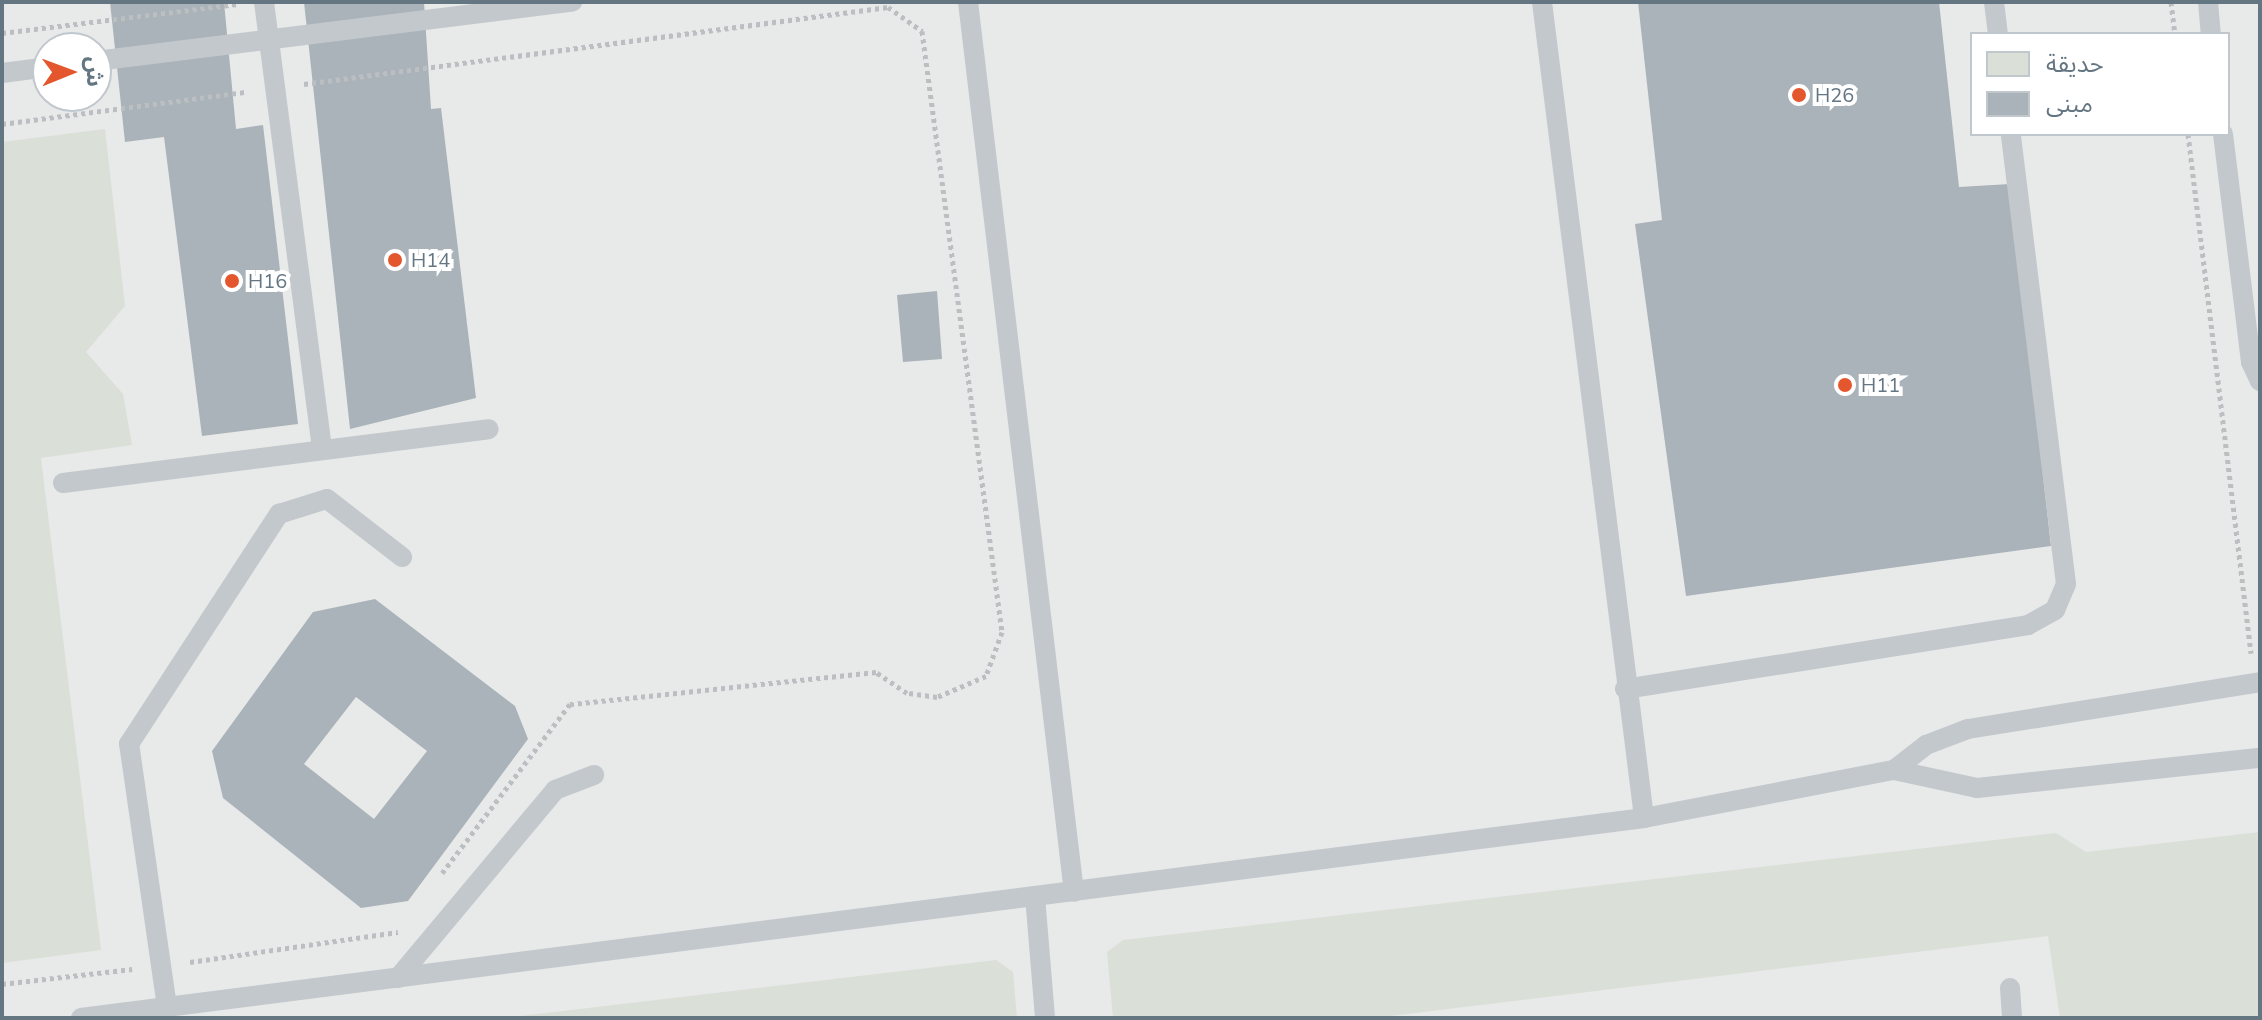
<!DOCTYPE html>
<meta charset="utf-8">
<style>
body{margin:0}
#map{position:relative;width:2262px;height:1020px;overflow:hidden;background:#fafaf8;font-family:"Nunito Sans","Noto Sans Arabic",sans-serif}
div>[style]{position:absolute}
.built>*{inset:0;background:#e8e9e9}
.green>*{inset:0;background:#dadfd7}
.building>*{inset:0;background:#aab3b9}
.path>*{height:5px;margin-top:-2.5px;transform-origin:0;background:repeating-linear-gradient(90deg,#bbbfc2 0 4px,transparent 0 8px)}
.lane>*{height:20px;margin:-10px;padding:0 10px;transform-origin:10px;border-radius:10px;background:#c3c8cc}
.dots>*{width:22px;height:22px;translate:-50% -50%;box-sizing:border-box;border:4px solid #fff;border-radius:50%}
span{translate:-50% -50%;white-space:nowrap;text-align:center;line-height:1.15;-webkit-text-stroke:8px #fff;paint-order:stroke}
.poi-label{font-size:20px;color:#657683}
.left{translate:0 -50%;text-align:left}
.frame{position:absolute;inset:0;border:4px solid #657683;pointer-events:none}
.legend{position:absolute;left:1970px;top:32px;width:260px;height:104px;box-sizing:border-box;background:#fff;border:2px solid #c1c8cd;margin:0;padding:10px 14px;list-style:none;font-size:24px;color:#657683}
.legend li{display:flex;align-items:center;gap:16px;height:40px}
.legend b{width:40px;border:2px solid #c1c8cd}
.north{position:absolute;left:32px;top:32px;width:80px;height:80px;box-sizing:border-box;background:#fff;border:2px solid #c1c8cd;border-radius:50%;rotate:89deg;font-size:22px;font-weight:700;line-height:32px;text-align:center;color:#657683}
.north::after{content:'';display:block;margin:auto;width:28px;height:36px;background:#e4572e;clip-path:polygon(50% 0,100% 100%,50% 72%,0 100%)}
</style>
<div id="map">
<div class="built">
<div style="clip-path:polygon(evenodd,2px 2px,2260px 2px,2260px 1018px,2px 1018px,2px 2px,1972px 34px,2228px 34px,2228px 134px,1972px 134px,1972px 34px,2px 2px,48px 48px,96px 48px,96px 96px,48px 96px,48px 48px)"></div>
</div>
<div class="green">
<div style="clip-path:polygon(105px 129px,125px 306px,86px 352px,123px 394px,132px 445px,41px 458px,101px 950px,2px 963px,2px 142px)"></div>
<div style="clip-path:polygon(2260px 832px,2260px 1018px,2060px 1018px,2048px 936px,1374px 1018px,1113px 1018px,1107px 952px,1123px 940px,2056px 833px,2086px 852px)"></div>
<div style="clip-path:polygon(996px 960px,1013px 972px,1017px 1018px,503px 1018px)"></div>
</div>
<div class="building">
<div style="clip-path:polygon(110px 2px,224px 2px,236px 129px,263px 125px,298px 424px,202px 436px,164px 137px,125px 142px)"></div>
<div style="clip-path:polygon(304px 2px,424px 2px,431px 109px,441px 108px,476px 398px,350px 429px)"></div>
<div style="clip-path:polygon(1638px 2px,1939px 2px,1959px 187px,2010px 184px,2051px 546px,1686px 596px,1635px 224px,1662px 220px)"></div>
<div style="clip-path:polygon(937px 291px,942px 359px,903px 362px,897px 295px)"></div>
<div style="clip-path:polygon(evenodd,375px 599px,515px 706px,528px 739px,408px 901px,361px 908px,223px 798px,212px 751px,313px 612px,375px 599px,356px 697px,427px 751px,374px 819px,304px 764px,356px 697px)"></div>
</div>
<div class="path">
<div style="left:2171px;top:2px;width:32px;rotate:83deg"></div>
<div style="left:2px;top:33px;width:237px;rotate:-7deg"></div>
<div style="left:304px;top:84px;width:589px;rotate:-7.51deg"></div>
<div style="left:888px;top:7px;width:42px;rotate:35.2deg"></div>
<div style="left:922px;top:31px;width:606px;rotate:82.42deg"></div>
<div style="left:1002px;top:632px;width:47px;rotate:110deg"></div>
<div style="left:986px;top:676px;width:53px;rotate:156.8deg"></div>
<div style="left:937px;top:697px;width:30px;rotate:-172deg"></div>
<div style="left:907px;top:693px;width:37px;rotate:-146deg"></div>
<div style="left:876px;top:672px;width:308px;rotate:174deg"></div>
<div style="left:570px;top:704px;width:212px;rotate:127.1deg"></div>
<div style="left:2px;top:124px;width:246px;rotate:-7.5deg"></div>
<div style="left:2188px;top:134px;width:523px;rotate:83.08deg"></div>
<div style="left:190px;top:962px;width:210px;rotate:-8.2deg"></div>
<div style="left:2px;top:984px;width:131px;rotate:-6.6deg"></div>
</div>
<div class="lane">
<div style="left:264px;top:2px;width:451px;rotate:82.6deg"></div>
<div style="left:968px;top:2px;width:896px;rotate:83.21deg"></div>
<div style="left:1542px;top:2px;width:822px;rotate:82.87deg"></div>
<div style="left:1994px;top:2px;width:32px;rotate:83deg"></div>
<div style="left:2208px;top:2px;width:32px;rotate:85deg"></div>
<div style="left:96px;top:61px;width:480px;rotate:-7.1deg"></div>
<div style="left:2px;top:73px;width:46px;rotate:-7.4deg"></div>
<div style="left:2223px;top:134px;width:230px;rotate:83deg"></div>
<div style="left:2251px;top:362px;width:21px;rotate:65deg"></div>
<div style="left:63px;top:483px;width:429px;rotate:-7.2deg"></div>
<div style="left:1625px;top:689px;width:408px;rotate:-9deg"></div>
<div style="left:2028px;top:625px;width:31px;rotate:-29deg"></div>
<div style="left:2055px;top:610px;width:28px;rotate:-67deg"></div>
<div style="left:2066px;top:584px;width:453px;rotate:-97deg"></div>
<div style="left:1894px;top:770px;width:85px;rotate:12.2deg"></div>
<div style="left:1977px;top:788px;width:285px;rotate:-6.1deg"></div>
<div style="left:1035px;top:896px;width:122px;rotate:85.3deg"></div>
<div style="left:398px;top:978px;width:245px;rotate:-50.1deg"></div>
<div style="left:555px;top:790px;width:42px;rotate:-21deg"></div>
<div style="left:2010px;top:988px;width:30px;rotate:86deg"></div>
<div style="left:167px;top:1007px;width:266px;rotate:-98.2deg"></div>
<div style="left:129px;top:744px;width:275px;rotate:-56.9deg"></div>
<div style="left:279px;top:514px;width:50px;rotate:-17.4deg"></div>
<div style="left:327px;top:499px;width:95px;rotate:37.7deg"></div>
<div style="left:81px;top:1018px;width:1576px;rotate:-7.29deg"></div>
<div style="left:1644px;top:818px;width:255px;rotate:-10.9deg"></div>
<div style="left:1894px;top:770px;width:41px;rotate:-38deg"></div>
<div style="left:1926px;top:745px;width:45px;rotate:-20.9deg"></div>
<div style="left:1968px;top:729px;width:296px;rotate:-9.1deg"></div>
</div>
<div class="dots">
<div style="left:1799px;top:95px;background:#e4572e"></div>
<div style="left:395px;top:260px;background:#e4572e"></div>
<div style="left:232px;top:281px;background:#e4572e"></div>
<div style="left:1845px;top:385px;background:#e4572e"></div>
</div>
<div class="poi-label">
<span class="left" style="left:1815px;top:95px">H26</span>
<span class="left" style="left:411px;top:260px">H14</span>
<span class="left" style="left:248px;top:281px">H16</span>
<span class="left" style="left:1861px;top:385px">H11</span>
</div>
<div class="frame"></div>
<ul class="legend">
<li><b style="height:22px;background:#dadfd7"></b>حديقة</li>
<li><b style="height:22px;background:#aab3b9"></b>مبنى</li>
</ul>
<div class="north">ش</div>
</div>
